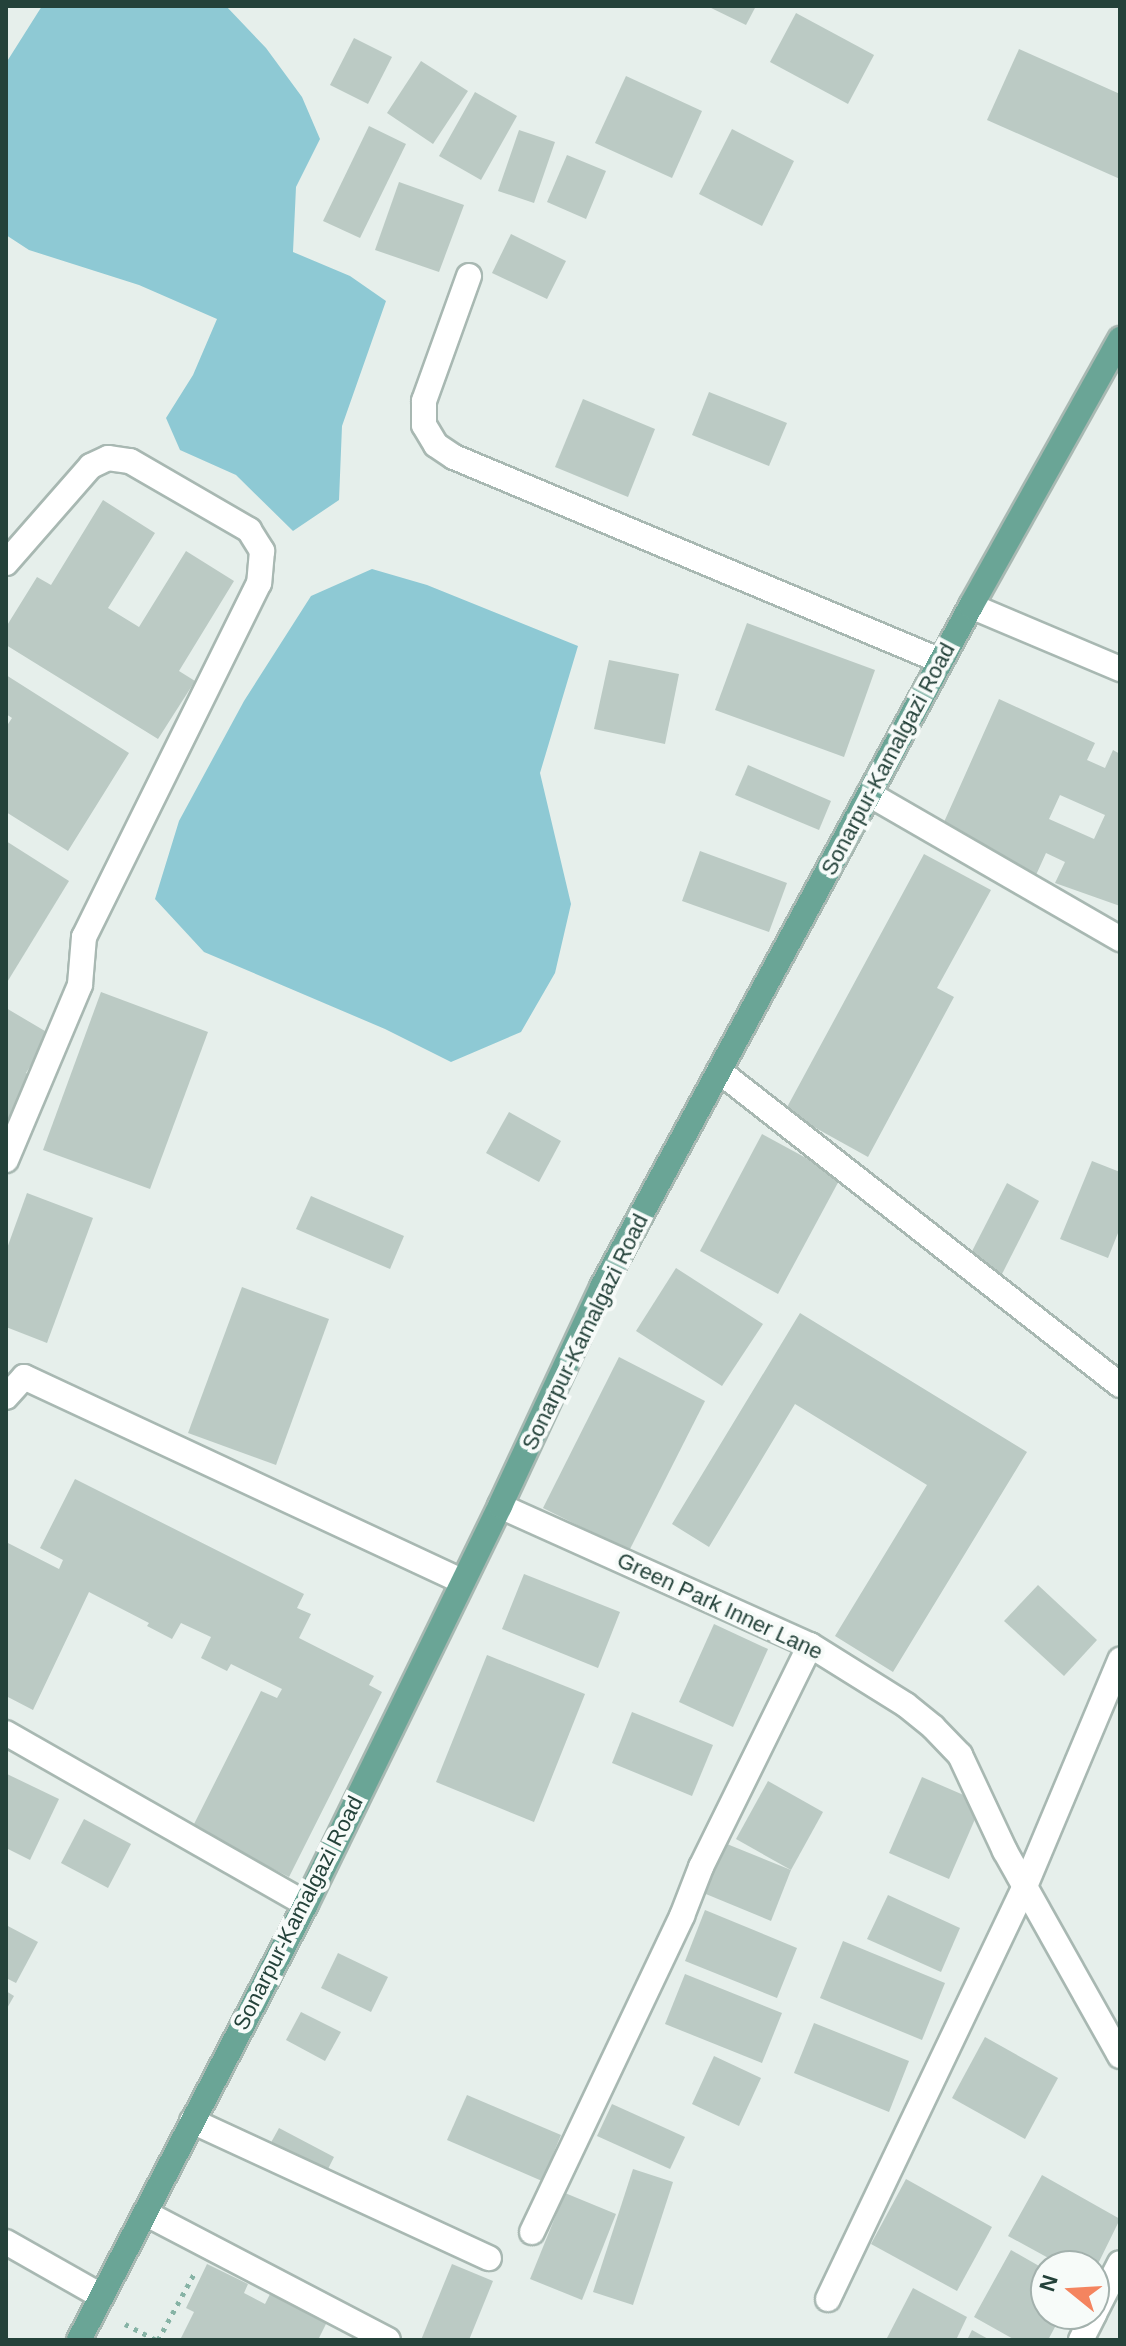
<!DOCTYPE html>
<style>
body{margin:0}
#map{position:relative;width:1126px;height:2346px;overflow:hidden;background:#e6efeb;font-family:Arial,sans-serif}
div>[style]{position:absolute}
.water>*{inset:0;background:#8ec9d4}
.building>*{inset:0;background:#bbcac4}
.path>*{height:5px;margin-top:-2.5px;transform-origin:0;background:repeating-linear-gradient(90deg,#86b3a5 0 4px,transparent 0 10px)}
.roads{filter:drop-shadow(2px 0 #a8b8b2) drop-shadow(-2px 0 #a8b8b2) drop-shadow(0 2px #a8b8b2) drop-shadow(0 -2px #a8b8b2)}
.minor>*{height:24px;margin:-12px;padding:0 12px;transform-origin:12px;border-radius:12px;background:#fff}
.major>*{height:24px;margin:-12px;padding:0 12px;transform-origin:12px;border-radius:12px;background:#6aa596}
span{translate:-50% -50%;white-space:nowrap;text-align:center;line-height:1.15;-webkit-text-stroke:8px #f7fbf9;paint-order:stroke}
.street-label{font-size:22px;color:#24423a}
.frame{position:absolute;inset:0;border:8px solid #24423a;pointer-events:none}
.north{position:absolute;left:1030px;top:2250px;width:80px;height:80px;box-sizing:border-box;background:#f7fbf9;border:2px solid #a3b1ad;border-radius:50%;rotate:288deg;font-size:22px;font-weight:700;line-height:32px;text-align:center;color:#24423a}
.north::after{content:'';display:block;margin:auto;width:28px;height:36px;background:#f4845f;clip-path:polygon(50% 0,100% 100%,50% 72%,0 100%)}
</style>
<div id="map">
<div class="water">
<div style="clip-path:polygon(42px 6px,226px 6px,266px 48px,302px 97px,320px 139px,296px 187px,293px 252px,350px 276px,386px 301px,342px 426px,339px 500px,293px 531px,236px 475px,180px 450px,166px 418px,193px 375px,217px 319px,139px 285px,29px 250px,6px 235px,6px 63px)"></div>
<div style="clip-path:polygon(372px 569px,427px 585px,578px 646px,540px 773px,571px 904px,555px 973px,521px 1032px,451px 1062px,385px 1029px,204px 952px,155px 899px,179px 821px,244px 701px,311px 596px)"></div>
</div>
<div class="building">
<div style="clip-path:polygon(707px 6px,756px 6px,746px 25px)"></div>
<div style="clip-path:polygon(796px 13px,874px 55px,848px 104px,770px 62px)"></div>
<div style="clip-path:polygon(354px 38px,392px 57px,368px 104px,330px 85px)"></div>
<div style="clip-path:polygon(1019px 49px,1120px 94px,1120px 179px,987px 120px)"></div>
<div style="clip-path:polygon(421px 61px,468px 91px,433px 144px,387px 113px)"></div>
<div style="clip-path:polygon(626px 76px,702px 111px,672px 178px,595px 143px)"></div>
<div style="clip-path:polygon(475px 92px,517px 116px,481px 180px,439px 156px)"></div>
<div style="clip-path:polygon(369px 126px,406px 144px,360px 238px,323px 221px)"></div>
<div style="clip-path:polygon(732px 129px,794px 161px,762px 226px,699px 194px)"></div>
<div style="clip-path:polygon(519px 130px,555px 142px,534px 203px,498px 191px)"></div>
<div style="clip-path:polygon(567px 155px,606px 171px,586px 219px,547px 202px)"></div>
<div style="clip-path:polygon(399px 182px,464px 205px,439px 272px,375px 250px)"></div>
<div style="clip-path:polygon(511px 234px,566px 261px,547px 299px,492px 273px)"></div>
<div style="clip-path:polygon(709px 392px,787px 423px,769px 466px,692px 435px)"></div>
<div style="clip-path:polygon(583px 399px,655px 429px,628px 497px,555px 467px)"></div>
<div style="clip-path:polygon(103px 500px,155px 533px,108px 608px,139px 627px,186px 551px,234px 581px,179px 671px,195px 681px,158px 739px,6px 645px,6px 627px,37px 577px,51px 585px)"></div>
<div style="clip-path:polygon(747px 623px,875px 670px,844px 757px,715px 710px)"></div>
<div style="clip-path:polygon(609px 660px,679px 674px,665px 744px,594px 729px)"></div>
<div style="clip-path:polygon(6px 675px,129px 753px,68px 851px,6px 812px,6px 727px,12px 718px,6px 714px)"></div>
<div style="clip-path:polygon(evenodd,999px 699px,1095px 743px,1087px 760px,1105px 768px,1113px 750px,1120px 754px,1120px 906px,1055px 883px,1065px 862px,1046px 853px,1036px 875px,940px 831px,999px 699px,1060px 795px,1105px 815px,1094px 839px,1049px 819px,1060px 795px)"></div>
<div style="clip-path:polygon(748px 765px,831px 801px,819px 830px,735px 795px)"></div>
<div style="clip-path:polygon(6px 841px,69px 881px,6px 984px)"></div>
<div style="clip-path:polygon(700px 851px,787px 883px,769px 932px,682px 901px)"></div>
<div style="clip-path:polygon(924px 854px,991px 890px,937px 988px,954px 997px,868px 1157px,785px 1111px)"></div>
<div style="clip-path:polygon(101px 992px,208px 1032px,150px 1189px,43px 1150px)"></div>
<div style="clip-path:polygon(6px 1008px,50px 1034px,26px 1073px,36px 1079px,6px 1129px)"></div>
<div style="clip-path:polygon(509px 1112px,561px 1141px,539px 1182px,486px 1153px)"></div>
<div style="clip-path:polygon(762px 1134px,841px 1177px,778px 1294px,700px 1251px)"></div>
<div style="clip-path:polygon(1092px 1161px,1120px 1172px,1120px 1228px,1108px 1258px,1060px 1239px)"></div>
<div style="clip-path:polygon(1007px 1183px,1039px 1201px,1000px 1278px,967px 1261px)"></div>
<div style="clip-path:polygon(27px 1193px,93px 1218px,47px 1343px,6px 1327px,6px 1251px)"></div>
<div style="clip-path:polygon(311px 1196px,404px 1236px,390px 1269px,296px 1229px)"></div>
<div style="clip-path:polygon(676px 1268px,763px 1324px,722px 1386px,636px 1331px)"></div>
<div style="clip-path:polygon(242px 1287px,329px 1319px,276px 1465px,188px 1433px)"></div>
<div style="clip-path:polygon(800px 1313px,1027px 1452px,893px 1672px,835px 1636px,927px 1485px,795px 1404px,709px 1547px,672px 1524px)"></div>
<div style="clip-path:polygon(619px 1357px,705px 1401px,629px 1551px,543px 1508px)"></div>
<div style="clip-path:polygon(75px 1479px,304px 1594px,297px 1608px,311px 1614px,299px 1638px,374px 1676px,369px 1685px,382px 1692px,289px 1877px,192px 1828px,261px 1691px,277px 1698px,282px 1689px,231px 1664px,227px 1671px,201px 1658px,211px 1637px,181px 1623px,172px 1639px,147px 1626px,149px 1623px,89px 1592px,33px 1710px,6px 1696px,6px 1542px,59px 1569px,63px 1560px,40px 1548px)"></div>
<div style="clip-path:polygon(524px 1574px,620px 1612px,598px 1668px,502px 1629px)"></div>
<div style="clip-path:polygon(1038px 1585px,1097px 1640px,1064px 1676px,1004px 1621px)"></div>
<div style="clip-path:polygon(714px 1624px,768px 1649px,733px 1727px,679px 1702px)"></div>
<div style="clip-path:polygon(487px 1655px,585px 1694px,534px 1822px,436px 1782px)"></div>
<div style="clip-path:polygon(632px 1712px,713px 1745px,692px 1796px,612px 1763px)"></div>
<div style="clip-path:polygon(7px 1774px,59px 1799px,30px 1860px,6px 1848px)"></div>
<div style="clip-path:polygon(922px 1777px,982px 1803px,949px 1879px,889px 1853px)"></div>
<div style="clip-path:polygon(768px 1781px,823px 1812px,791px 1870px,736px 1839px)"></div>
<div style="clip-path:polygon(84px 1819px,131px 1844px,108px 1888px,61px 1863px)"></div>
<div style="clip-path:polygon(722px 1842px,791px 1870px,771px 1921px,701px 1892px)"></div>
<div style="clip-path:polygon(888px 1895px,960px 1928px,941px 1972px,867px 1939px)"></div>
<div style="clip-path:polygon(705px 1910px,797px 1948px,777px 1998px,685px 1961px)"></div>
<div style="clip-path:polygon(6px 1925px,38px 1942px,16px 1983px,6px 1978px)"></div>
<div style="clip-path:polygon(843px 1941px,945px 1983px,922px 2040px,820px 1998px)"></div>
<div style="clip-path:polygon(338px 1953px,388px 1977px,371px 2012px,321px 1988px)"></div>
<div style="clip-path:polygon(685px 1974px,782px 2013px,762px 2063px,665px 2024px)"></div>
<div style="clip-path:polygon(6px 1991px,14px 1996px,6px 2010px)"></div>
<div style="clip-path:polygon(301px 2012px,341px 2032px,325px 2061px,286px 2040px)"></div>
<div style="clip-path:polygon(814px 2023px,909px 2061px,889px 2112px,794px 2073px)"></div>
<div style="clip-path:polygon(985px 2037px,1058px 2078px,1025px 2139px,952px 2098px)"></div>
<div style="clip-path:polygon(714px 2056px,761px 2078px,739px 2126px,692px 2104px)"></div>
<div style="clip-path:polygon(467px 2095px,561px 2135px,542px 2181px,447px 2140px)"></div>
<div style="clip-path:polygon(612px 2104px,685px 2137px,670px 2169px,597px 2136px)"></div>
<div style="clip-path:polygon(279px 2128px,334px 2157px,324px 2177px,268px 2148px)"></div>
<div style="clip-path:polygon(633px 2169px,673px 2182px,633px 2305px,593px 2292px)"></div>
<div style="clip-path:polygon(1042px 2175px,1120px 2219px,1094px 2272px,1094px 2266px,1063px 2266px,1008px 2236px)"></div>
<div style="clip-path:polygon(906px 2179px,992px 2227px,957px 2291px,871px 2244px)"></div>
<div style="clip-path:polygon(565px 2193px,616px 2214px,582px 2300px,530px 2279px)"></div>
<div style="clip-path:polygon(1011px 2250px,1046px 2270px,1046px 2314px,1062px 2314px,1048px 2340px,1015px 2340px,974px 2317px)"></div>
<div style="clip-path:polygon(207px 2264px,248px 2284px,244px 2293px,265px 2304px,272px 2290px,329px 2318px,318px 2340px,180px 2340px,194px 2312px,186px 2308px)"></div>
<div style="clip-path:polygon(452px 2264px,493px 2281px,469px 2340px,421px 2340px)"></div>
<div style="clip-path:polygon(913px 2288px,967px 2317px,956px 2340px,887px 2338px)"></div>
<div style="clip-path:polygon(972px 2330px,990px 2340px,967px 2340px)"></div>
</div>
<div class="path">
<div style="left:125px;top:2324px;width:35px;rotate:27deg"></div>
<div style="left:158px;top:2340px;width:75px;rotate:-61.4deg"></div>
</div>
<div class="roads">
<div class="minor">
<div style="left:469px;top:276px;width:133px;rotate:109.8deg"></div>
<div style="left:424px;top:401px;width:24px;rotate:90deg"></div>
<div style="left:424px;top:425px;width:23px;rotate:59deg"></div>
<div style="left:436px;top:445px;width:22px;rotate:34deg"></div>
<div style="left:454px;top:457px;width:528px;rotate:22.73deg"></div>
<div style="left:6px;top:563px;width:129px;rotate:-48.8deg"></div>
<div style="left:91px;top:466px;width:19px;rotate:-25deg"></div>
<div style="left:108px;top:458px;width:22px;rotate:8deg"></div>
<div style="left:130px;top:461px;width:138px;rotate:30.1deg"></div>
<div style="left:249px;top:530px;width:25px;rotate:58deg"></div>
<div style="left:262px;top:551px;width:32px;rotate:95deg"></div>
<div style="left:259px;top:583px;width:395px;rotate:116.3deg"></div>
<div style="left:84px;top:937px;width:48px;rotate:94.8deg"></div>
<div style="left:80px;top:985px;width:190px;rotate:112.9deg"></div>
<div style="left:971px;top:606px;width:162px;rotate:22.9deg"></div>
<div style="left:869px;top:794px;width:290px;rotate:30deg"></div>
<div style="left:719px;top:1071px;width:509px;rotate:38.06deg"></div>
<div style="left:6px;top:1397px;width:27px;rotate:-48deg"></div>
<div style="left:24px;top:1377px;width:483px;rotate:25deg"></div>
<div style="left:500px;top:1506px;width:340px;rotate:24.2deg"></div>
<div style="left:810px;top:1645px;width:113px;rotate:32deg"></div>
<div style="left:906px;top:1705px;width:35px;rotate:39deg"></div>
<div style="left:933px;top:1727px;width:39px;rotate:46deg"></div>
<div style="left:960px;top:1755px;width:106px;rotate:64.9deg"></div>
<div style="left:1005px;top:1851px;width:235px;rotate:60.7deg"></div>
<div style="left:6px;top:1733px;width:345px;rotate:29.7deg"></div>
<div style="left:192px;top:2121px;width:327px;rotate:24.8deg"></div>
<div style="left:145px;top:2213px;width:274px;rotate:27.6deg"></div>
<div style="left:532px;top:2232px;width:350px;rotate:-64.6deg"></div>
<div style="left:682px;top:1916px;width:53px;rotate:-68.8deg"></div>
<div style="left:701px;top:1867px;width:247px;rotate:-63.8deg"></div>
<div style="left:6px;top:2242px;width:109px;rotate:29.6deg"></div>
<div style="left:828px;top:2299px;width:452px;rotate:-64.5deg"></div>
<div style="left:1023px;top:1891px;width:251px;rotate:-67.2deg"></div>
<div style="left:1094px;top:2314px;width:57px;rotate:-63deg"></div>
<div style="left:1081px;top:2340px;width:29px;rotate:-63deg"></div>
</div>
<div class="major">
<div style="left:79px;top:2340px;width:492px;rotate:-62.5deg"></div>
<div style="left:306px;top:1904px;width:443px;rotate:-64deg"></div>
<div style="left:500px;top:1506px;width:242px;rotate:-65deg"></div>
<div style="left:602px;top:1287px;width:775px;rotate:-61.55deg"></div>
<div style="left:971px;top:606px;width:306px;rotate:-60.8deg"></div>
</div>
</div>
<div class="street-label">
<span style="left:888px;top:759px;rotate:-62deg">Sonarpur-Kamalgazi Road</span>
<span style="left:585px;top:1332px;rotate:-64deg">Sonarpur-Kamalgazi Road</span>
<span style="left:720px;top:1606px;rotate:25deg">Green Park Inner Lane</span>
<span style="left:298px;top:1913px;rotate:-63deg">Sonarpur-Kamalgazi Road</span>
</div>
<div class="frame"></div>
<div class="north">N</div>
</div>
